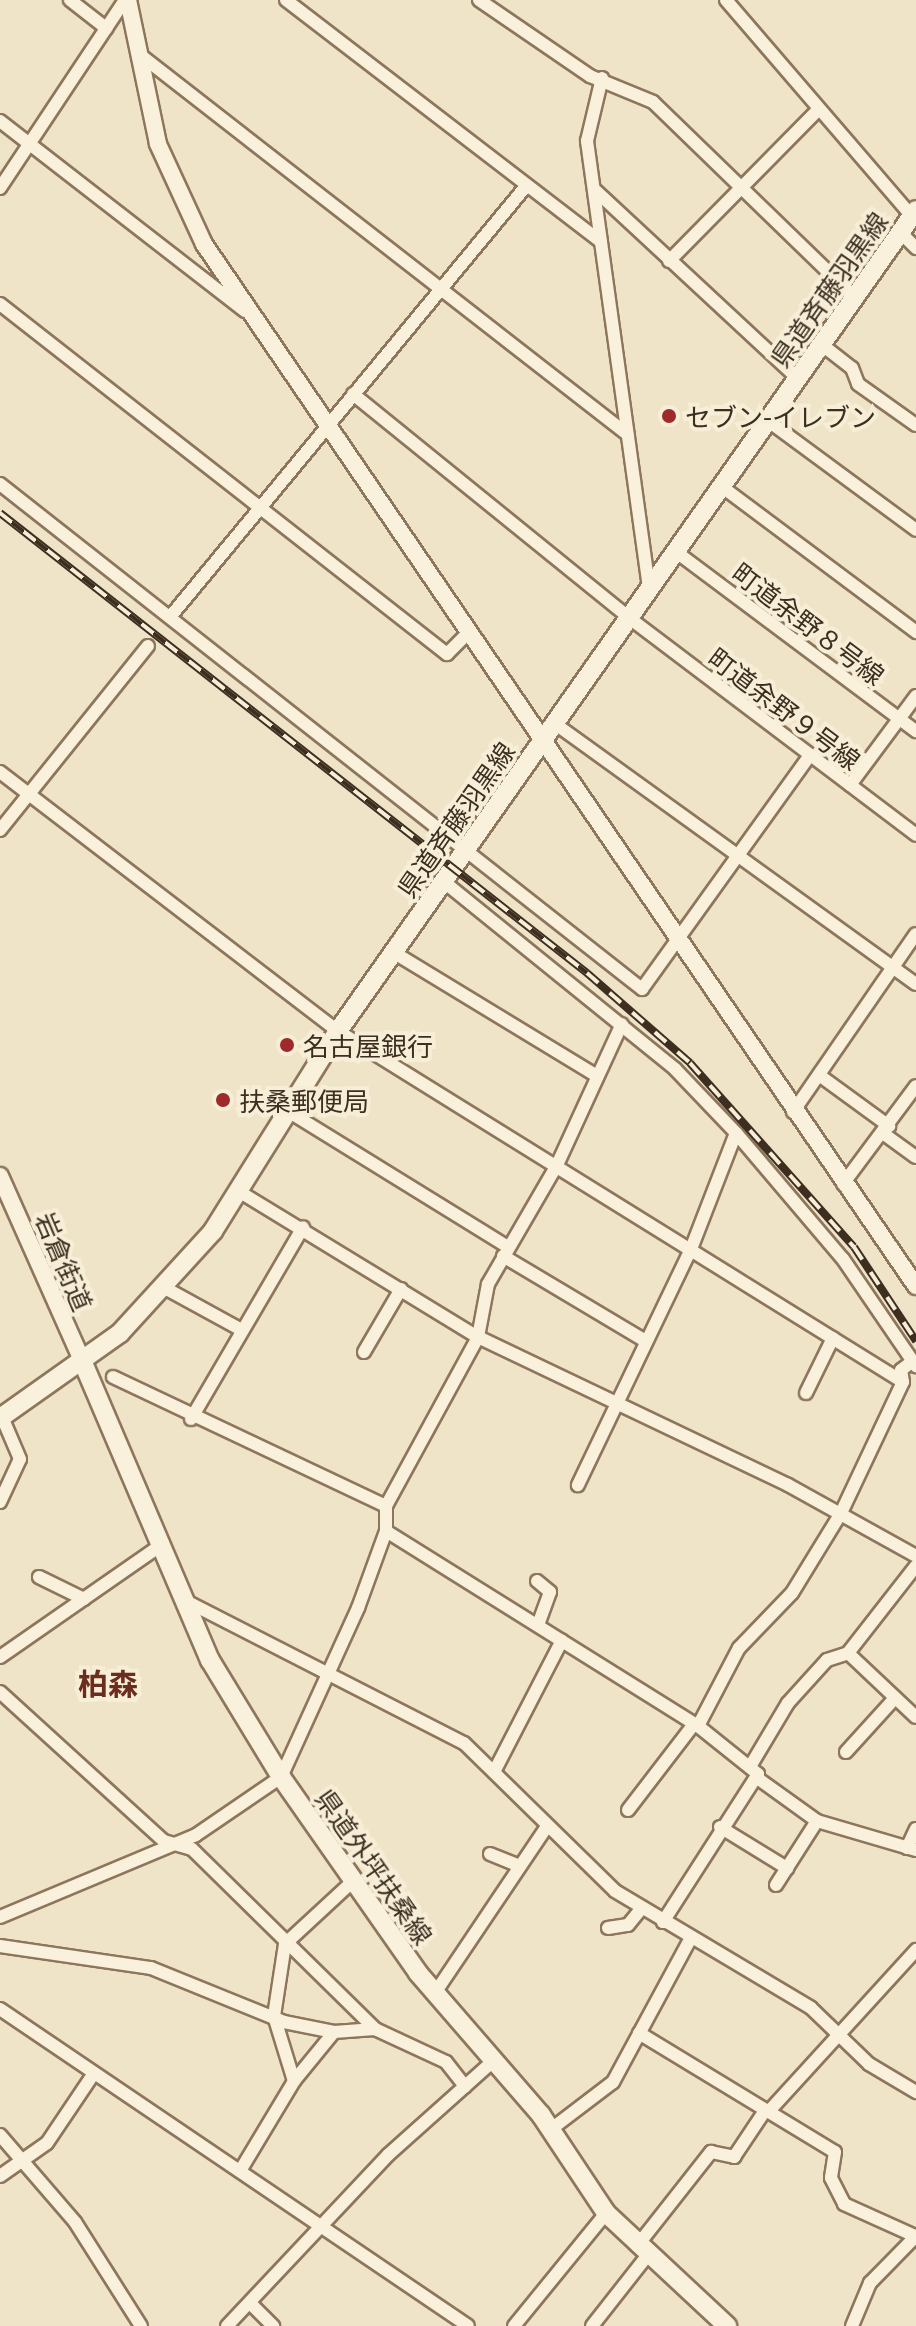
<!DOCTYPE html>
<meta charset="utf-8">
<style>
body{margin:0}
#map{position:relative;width:916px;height:2326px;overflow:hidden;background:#f0e4c8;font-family:Georgia,"Noto Sans JP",serif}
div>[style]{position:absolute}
.roads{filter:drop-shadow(2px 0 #8d765c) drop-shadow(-2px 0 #8d765c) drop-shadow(0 2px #8d765c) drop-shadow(0 -2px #8d765c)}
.minor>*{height:12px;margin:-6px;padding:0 6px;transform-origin:6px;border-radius:6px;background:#faf1dc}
.tertiary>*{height:16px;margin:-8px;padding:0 8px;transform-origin:8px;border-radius:8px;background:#faf1dc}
.secondary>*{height:18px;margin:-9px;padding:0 9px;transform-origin:9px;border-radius:9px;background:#faf1dc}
.rail>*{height:8px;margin-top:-4px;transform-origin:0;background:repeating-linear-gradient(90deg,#f7eed8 0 15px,#3d2e20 0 30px);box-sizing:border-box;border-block:2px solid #3d2e20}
.dots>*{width:22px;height:22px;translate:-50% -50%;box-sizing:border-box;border:4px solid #f7eed8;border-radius:50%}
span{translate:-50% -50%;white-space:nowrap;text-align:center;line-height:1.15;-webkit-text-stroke:8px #f7eed8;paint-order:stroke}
.street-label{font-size:26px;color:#3d2e20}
.poi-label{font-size:26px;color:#3d2e20}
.left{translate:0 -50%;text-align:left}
.quarter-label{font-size:30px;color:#6b2e1e;font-weight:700}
</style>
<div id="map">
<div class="roads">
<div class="minor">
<div style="left:70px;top:0;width:46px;rotate:37.9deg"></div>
<div style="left:286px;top:0;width:397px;rotate:37.5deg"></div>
<div style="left:479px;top:0;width:135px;rotate:34.4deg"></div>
<div style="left:590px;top:76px;width:68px;rotate:22.4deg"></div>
<div style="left:653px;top:102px;width:280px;rotate:44.1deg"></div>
<div style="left:726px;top:0;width:285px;rotate:49.3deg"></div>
<div style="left:139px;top:54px;width:619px;rotate:37.91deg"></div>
<div style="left:602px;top:78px;width:65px;rotate:103.4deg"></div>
<div style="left:587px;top:141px;width:451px;rotate:82.1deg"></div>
<div style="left:0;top:121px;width:310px;rotate:37.8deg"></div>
<div style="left:0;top:188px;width:226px;rotate:-56.4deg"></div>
<div style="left:596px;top:191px;width:275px;rotate:42.9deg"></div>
<div style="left:900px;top:232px;width:23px;rotate:45deg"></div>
<div style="left:669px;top:261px;width:211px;rotate:-45.4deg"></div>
<div style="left:0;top:304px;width:568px;rotate:38.06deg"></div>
<div style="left:447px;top:654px;width:31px;rotate:-45deg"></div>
<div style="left:821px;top:344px;width:39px;rotate:38deg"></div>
<div style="left:852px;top:368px;width:17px;rotate:69deg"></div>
<div style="left:858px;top:384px;width:71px;rotate:35.3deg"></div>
<div style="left:353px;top:394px;width:354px;rotate:39deg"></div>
<div style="left:628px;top:617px;width:361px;rotate:37.1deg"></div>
<div style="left:767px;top:420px;width:185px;rotate:36.4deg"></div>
<div style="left:0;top:484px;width:817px;rotate:38.19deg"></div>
<div style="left:642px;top:989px;width:288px;rotate:-54.3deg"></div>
<div style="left:721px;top:486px;width:244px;rotate:36.8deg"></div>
<div style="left:675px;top:551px;width:301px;rotate:36.8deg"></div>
<div style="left:170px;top:617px;width:560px;rotate:-50.43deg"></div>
<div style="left:554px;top:723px;width:446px;rotate:35.8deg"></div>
<div style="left:0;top:772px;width:426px;rotate:37.5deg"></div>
<div style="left:338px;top:1031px;width:665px;rotate:31.85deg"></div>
<div style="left:850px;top:785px;width:111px;rotate:-53.4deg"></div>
<div style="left:0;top:830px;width:236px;rotate:-51.2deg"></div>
<div style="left:443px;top:881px;width:299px;rotate:39deg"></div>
<div style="left:675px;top:1069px;width:88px;rotate:46.4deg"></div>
<div style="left:736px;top:1133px;width:124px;rotate:111.2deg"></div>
<div style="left:691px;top:1249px;width:262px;rotate:115.6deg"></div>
<div style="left:393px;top:952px;width:239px;rotate:31.3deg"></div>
<div style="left:819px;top:1075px;width:87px;rotate:36.1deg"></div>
<div style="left:793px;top:1112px;width:216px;rotate:-55.4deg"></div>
<div style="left:291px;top:1113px;width:255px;rotate:31.7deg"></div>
<div style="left:736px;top:1133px;width:165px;rotate:49.7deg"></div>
<div style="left:843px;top:1259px;width:130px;rotate:55.7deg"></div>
<div style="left:884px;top:1134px;width:39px;rotate:36deg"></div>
<div style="left:843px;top:1184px;width:122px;rotate:-53.3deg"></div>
<div style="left:240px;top:1192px;width:279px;rotate:31.4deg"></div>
<div style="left:478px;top:1337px;width:344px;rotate:25.5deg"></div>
<div style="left:788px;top:1485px;width:146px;rotate:29deg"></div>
<div style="left:503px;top:1256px;width:164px;rotate:30.8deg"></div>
<div style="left:165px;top:1288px;width:85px;rotate:28.7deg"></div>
<div style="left:364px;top:1352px;width:73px;rotate:-59.6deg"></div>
<div style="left:113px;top:1377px;width:302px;rotate:25.3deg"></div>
<div style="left:806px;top:1393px;width:61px;rotate:-63.9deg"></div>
<div style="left:191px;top:1419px;width:222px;rotate:-59.7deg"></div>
<div style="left:0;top:1502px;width:47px;rotate:-65.1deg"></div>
<div style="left:20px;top:1459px;width:46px;rotate:-113.2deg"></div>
<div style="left:386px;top:1531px;width:368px;rotate:32deg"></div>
<div style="left:698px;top:1726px;width:77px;rotate:38.7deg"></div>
<div style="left:758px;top:1774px;width:176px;rotate:122.7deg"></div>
<div style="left:39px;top:1577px;width:50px;rotate:26.1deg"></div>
<div style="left:537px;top:1581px;width:17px;rotate:40deg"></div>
<div style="left:550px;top:1592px;width:35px;rotate:110deg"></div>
<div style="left:186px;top:1601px;width:312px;rotate:27.1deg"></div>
<div style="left:464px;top:1743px;width:211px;rotate:44.4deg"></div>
<div style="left:615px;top:1891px;width:228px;rotate:30.8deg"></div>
<div style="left:811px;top:2008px;width:81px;rotate:44deg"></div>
<div style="left:869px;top:2064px;width:55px;rotate:30.8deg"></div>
<div style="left:848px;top:1653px;width:93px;rotate:43.3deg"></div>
<div style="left:0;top:1657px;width:195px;rotate:-34.8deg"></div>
<div style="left:0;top:1692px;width:222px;rotate:42.3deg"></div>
<div style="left:164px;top:1841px;width:29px;rotate:16deg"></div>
<div style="left:192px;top:1849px;width:257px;rotate:44.5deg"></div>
<div style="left:375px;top:2029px;width:78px;rotate:24.9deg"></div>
<div style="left:446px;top:2062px;width:31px;rotate:52deg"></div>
<div style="left:698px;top:1726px;width:88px;rotate:-62.3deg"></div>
<div style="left:739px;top:1648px;width:76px;rotate:-46.1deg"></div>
<div style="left:792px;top:1593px;width:94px;rotate:-58.5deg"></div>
<div style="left:841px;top:1513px;width:145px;rotate:-64.7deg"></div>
<div style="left:903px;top:1382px;width:12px;rotate:-99deg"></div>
<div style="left:901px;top:1370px;width:15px;rotate:-37deg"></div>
<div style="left:846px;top:1752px;width:73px;rotate:-47.8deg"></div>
<div style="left:751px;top:1765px;width:72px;rotate:-59.2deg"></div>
<div style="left:788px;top:1703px;width:58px;rotate:-47.8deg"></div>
<div style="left:827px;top:1660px;width:22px;rotate:-18deg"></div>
<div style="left:848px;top:1653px;width:110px;rotate:-52deg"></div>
<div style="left:494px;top:1772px;width:148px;rotate:-62.7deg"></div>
<div style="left:760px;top:1780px;width:70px;rotate:35.7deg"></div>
<div style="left:817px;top:1821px;width:103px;rotate:16.3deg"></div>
<div style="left:628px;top:1810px;width:108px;rotate:-52.5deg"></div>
<div style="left:720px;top:1827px;width:79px;rotate:31.5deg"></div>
<div style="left:907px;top:1848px;width:21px;rotate:-65deg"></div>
<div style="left:490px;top:1854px;width:27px;rotate:22deg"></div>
<div style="left:776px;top:1885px;width:76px;rotate:-57.4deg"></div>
<div style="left:0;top:1917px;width:212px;rotate:-22.7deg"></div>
<div style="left:196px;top:1835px;width:103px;rotate:-34.3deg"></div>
<div style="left:281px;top:1777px;width:186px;rotate:-65.5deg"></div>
<div style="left:358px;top:1608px;width:82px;rotate:-70deg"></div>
<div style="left:386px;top:1531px;width:25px;rotate:-90deg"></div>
<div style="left:386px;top:1506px;width:192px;rotate:-61.4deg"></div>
<div style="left:478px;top:1337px;width:54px;rotate:-79.3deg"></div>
<div style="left:488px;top:1284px;width:138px;rotate:-59.9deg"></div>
<div style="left:557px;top:1165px;width:155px;rotate:-65.3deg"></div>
<div style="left:608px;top:1928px;width:20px;rotate:-9deg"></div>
<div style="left:628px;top:1925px;width:21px;rotate:-51deg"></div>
<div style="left:0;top:1946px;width:153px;rotate:8.3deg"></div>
<div style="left:151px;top:1968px;width:144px;rotate:22.1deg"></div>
<div style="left:284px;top:2022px;width:51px;rotate:11.3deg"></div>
<div style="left:334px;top:2032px;width:41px;rotate:-4.2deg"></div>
<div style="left:435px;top:1993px;width:199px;rotate:-56.1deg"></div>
<div style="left:0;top:2009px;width:565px;rotate:34.11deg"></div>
<div style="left:639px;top:2033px;width:229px;rotate:31.3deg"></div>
<div style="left:835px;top:2152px;width:26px;rotate:99deg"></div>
<div style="left:831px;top:2178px;width:29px;rotate:63deg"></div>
<div style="left:844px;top:2204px;width:76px;rotate:24.2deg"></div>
<div style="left:294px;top:2081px;width:68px;rotate:-107.1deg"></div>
<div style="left:274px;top:2016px;width:73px;rotate:-81.3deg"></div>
<div style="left:285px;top:1944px;width:93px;rotate:-42.8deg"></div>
<div style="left:770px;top:2110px;width:217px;rotate:-47.6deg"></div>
<div style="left:550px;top:2130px;width:79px;rotate:-37.3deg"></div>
<div style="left:613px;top:2082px;width:164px;rotate:-61.6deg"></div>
<div style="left:0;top:2135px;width:115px;rotate:49.2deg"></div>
<div style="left:75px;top:2222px;width:123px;rotate:57.6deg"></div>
<div style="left:240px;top:2171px;width:105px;rotate:-59deg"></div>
<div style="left:294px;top:2081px;width:63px;rotate:-50.8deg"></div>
<div style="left:0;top:2176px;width:57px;rotate:-35.1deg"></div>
<div style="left:47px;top:2143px;width:84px;rotate:-56.1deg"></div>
<div style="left:637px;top:2246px;width:120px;rotate:-51.8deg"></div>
<div style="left:711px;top:2152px;width:24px;rotate:12deg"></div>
<div style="left:734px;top:2157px;width:54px;rotate:-56.3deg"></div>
<div style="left:250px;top:2303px;width:33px;rotate:45deg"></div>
<div style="left:227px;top:2326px;width:235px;rotate:-46.7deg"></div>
<div style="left:388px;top:2155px;width:140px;rotate:-41.8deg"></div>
<div style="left:514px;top:2326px;width:146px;rotate:-50.8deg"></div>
<div style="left:592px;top:2326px;width:89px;rotate:-51.8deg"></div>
<div style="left:852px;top:2326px;width:47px;rotate:-67.3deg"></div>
<div style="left:870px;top:2283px;width:66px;rotate:-45.6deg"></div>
</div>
<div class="tertiary">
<div style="left:128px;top:0;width:147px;rotate:78.2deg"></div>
<div style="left:158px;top:144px;width:110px;rotate:65.3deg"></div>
<div style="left:204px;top:244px;width:1262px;rotate:55.66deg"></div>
<div style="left:0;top:1176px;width:207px;rotate:66deg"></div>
</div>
<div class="secondary">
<div style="left:84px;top:1365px;width:321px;rotate:66.9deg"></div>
<div style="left:210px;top:1660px;width:137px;rotate:58.7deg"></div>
<div style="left:281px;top:1777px;width:239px;rotate:55deg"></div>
<div style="left:418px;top:1973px;width:188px;rotate:49.1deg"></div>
<div style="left:541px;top:2115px;width:118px;rotate:56.4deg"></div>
<div style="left:606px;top:2213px;width:166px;rotate:43deg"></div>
<div style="left:0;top:1418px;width:147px;rotate:-35.3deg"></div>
<div style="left:120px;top:1333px;width:138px;rotate:-47.6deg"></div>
<div style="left:213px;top:1231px;width:236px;rotate:-58deg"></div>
<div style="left:338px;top:1031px;width:1004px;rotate:-54.85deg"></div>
</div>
</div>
<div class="rail">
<div style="left:0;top:513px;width:746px;rotate:38.08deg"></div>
<div style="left:587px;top:973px;width:137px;rotate:41.1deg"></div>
<div style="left:690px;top:1063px;width:246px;rotate:48.3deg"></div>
<div style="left:854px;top:1247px;width:113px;rotate:56.6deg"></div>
</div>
<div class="dots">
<div style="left:669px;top:416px;background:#9e2a2b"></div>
<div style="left:287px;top:1045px;background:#9e2a2b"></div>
<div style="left:223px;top:1100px;background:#9e2a2b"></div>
</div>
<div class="street-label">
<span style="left:828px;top:289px;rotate:-55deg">県道斉藤羽黒線</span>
<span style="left:809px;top:623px;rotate:37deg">町道余野８号線</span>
<span style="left:785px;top:708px;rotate:37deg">町道余野９号線</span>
<span style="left:455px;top:819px;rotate:-55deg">県道斉藤羽黒線</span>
<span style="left:65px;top:1261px;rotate:67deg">岩倉街道</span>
<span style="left:375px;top:1866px;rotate:55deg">県道外坪扶桑線</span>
</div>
<div class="poi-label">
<span class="left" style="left:685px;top:416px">セブン-イレブン</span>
<span class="left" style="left:303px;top:1045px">名古屋銀行</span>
<span class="left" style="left:239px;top:1100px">扶桑郵便局</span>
</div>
<div class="quarter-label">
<span style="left:108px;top:1682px">柏森</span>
</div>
</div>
